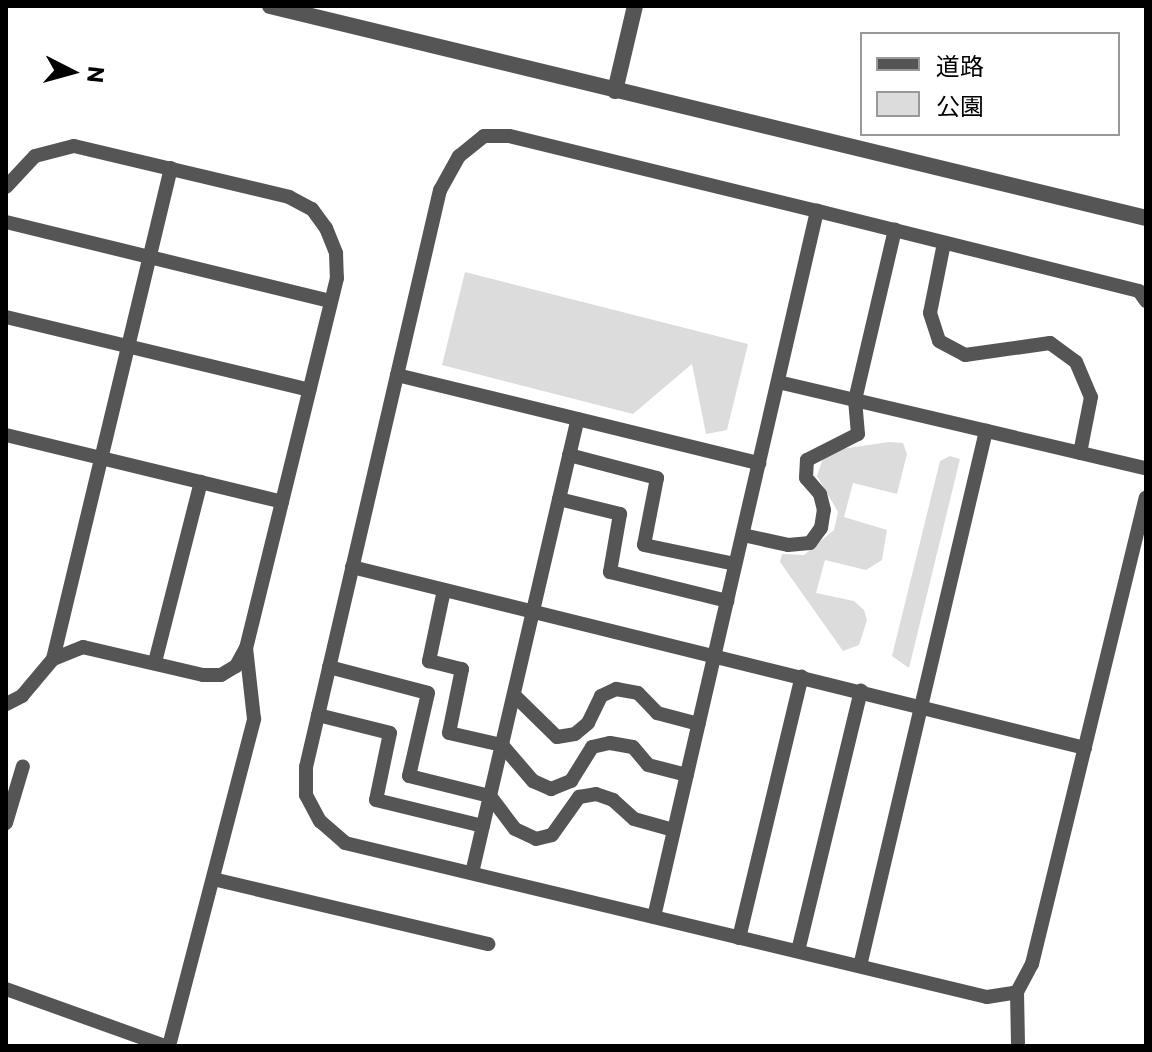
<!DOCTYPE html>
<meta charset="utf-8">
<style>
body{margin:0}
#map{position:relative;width:1152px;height:1052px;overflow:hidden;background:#fff;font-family:Commissioner,"Noto Sans JP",sans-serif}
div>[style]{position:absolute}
.green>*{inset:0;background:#dcdcdc}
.service>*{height:14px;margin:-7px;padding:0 7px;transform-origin:7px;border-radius:7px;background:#555}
.minor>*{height:16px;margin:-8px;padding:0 8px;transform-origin:8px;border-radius:8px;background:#555}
span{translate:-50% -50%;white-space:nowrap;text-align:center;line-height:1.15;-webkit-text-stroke:6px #fff;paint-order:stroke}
.frame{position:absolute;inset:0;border:8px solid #000;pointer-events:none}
.legend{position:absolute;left:860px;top:32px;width:260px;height:104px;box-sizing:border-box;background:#fff;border:2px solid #999;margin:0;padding:10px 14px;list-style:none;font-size:24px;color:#000}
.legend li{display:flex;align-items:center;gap:16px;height:40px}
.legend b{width:40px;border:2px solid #999}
.north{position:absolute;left:32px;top:32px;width:80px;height:80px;-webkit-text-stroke:6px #fff;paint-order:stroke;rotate:96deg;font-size:22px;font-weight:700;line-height:32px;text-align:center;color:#000}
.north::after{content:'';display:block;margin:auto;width:28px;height:36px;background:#000;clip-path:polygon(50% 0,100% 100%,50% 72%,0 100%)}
</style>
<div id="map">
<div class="green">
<div style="clip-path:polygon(465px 272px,748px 344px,727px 430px,706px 434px,692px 364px,633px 414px,442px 365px)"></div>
<div style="clip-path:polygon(889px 442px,903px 443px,907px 454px,897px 494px,853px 483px,844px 517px,887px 530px,882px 560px,866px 570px,825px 560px,816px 593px,854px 601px,864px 610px,867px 620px,859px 645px,843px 651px,780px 562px,782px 554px,804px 555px,834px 530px,838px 512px,817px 476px,822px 461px,834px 450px)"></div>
<div style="clip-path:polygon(950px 456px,960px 459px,909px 668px,892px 656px,940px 461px)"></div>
</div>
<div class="service">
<div style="left:6px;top:187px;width:42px;rotate:-46.9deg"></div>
<div style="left:35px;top:156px;width:40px;rotate:-14.4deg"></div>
<div style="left:74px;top:146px;width:221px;rotate:13.3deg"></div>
<div style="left:289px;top:197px;width:26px;rotate:28deg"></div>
<div style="left:312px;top:209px;width:24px;rotate:54deg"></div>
<div style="left:326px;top:228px;width:27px;rotate:68deg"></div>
<div style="left:336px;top:253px;width:25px;rotate:88deg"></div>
<div style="left:337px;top:278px;width:381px;rotate:103.8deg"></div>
<div style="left:246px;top:648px;width:21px;rotate:119deg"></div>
<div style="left:236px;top:666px;width:17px;rotate:149deg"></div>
<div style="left:221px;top:675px;width:18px;rotate:180deg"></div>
<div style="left:203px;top:675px;width:123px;rotate:-166.9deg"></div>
<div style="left:83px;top:647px;width:32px;rotate:158deg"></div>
<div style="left:53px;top:659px;width:48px;rotate:130deg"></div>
<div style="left:22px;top:696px;width:18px;rotate:153deg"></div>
<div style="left:6px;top:222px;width:334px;rotate:13.7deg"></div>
<div style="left:944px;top:243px;width:71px;rotate:101.3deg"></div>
<div style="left:930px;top:313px;width:29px;rotate:72deg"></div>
<div style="left:939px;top:341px;width:30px;rotate:28deg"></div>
<div style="left:965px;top:355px;width:86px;rotate:-8deg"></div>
<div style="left:1050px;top:343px;width:32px;rotate:36deg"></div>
<div style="left:1076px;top:362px;width:38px;rotate:67deg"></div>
<div style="left:1091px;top:397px;width:57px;rotate:101.1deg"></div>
<div style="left:1146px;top:301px;width:12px;rotate:-125deg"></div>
<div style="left:1139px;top:291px;width:332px;rotate:-166deg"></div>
<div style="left:817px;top:211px;width:317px;rotate:-166.3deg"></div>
<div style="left:509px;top:136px;width:25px;rotate:180deg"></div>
<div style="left:484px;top:136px;width:32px;rotate:141deg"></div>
<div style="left:459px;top:156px;width:39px;rotate:119deg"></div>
<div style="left:440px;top:190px;width:592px;rotate:103.07deg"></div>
<div style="left:306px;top:767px;width:28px;rotate:90deg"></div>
<div style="left:306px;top:795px;width:30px;rotate:62deg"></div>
<div style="left:320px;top:821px;width:33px;rotate:41deg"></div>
<div style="left:345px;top:843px;width:660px;rotate:13.49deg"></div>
<div style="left:987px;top:997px;width:30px;rotate:-9deg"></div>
<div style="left:1017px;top:992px;width:32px;rotate:-62deg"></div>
<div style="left:1032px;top:964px;width:480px;rotate:-76.3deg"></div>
<div style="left:6px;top:317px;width:312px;rotate:13.5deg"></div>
<div style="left:397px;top:375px;width:373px;rotate:13.7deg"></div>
<div style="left:778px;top:382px;width:378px;rotate:13.2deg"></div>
<div style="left:6px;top:435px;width:284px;rotate:13.6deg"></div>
<div style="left:569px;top:455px;width:91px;rotate:14.6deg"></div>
<div style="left:657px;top:478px;width:68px;rotate:101deg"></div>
<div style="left:644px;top:545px;width:93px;rotate:11.8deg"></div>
<div style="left:559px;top:499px;width:63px;rotate:13.8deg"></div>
<div style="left:620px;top:514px;width:59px;rotate:99.8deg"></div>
<div style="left:610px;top:572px;width:121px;rotate:13.9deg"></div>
<div style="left:743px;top:535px;width:46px;rotate:12.5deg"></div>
<div style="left:788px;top:545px;width:22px;rotate:-5deg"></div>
<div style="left:810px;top:543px;width:19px;rotate:-54deg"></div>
<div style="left:821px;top:528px;width:18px;rotate:-81deg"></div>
<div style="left:824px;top:510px;width:16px;rotate:-104deg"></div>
<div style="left:820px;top:494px;width:21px;rotate:-131deg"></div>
<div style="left:806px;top:478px;width:18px;rotate:-87deg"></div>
<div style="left:807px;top:460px;width:57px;rotate:-27deg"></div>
<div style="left:858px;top:434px;width:34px;rotate:-95deg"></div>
<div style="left:855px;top:400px;width:175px;rotate:-76.8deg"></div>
<div style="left:352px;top:567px;width:755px;rotate:13.87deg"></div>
<div style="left:444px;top:590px;width:73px;rotate:101.9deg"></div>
<div style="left:429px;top:661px;width:34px;rotate:14deg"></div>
<div style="left:462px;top:669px;width:65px;rotate:101.5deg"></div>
<div style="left:449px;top:733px;width:54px;rotate:12.8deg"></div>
<div style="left:502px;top:745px;width:48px;rotate:49.3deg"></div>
<div style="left:533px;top:781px;width:20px;rotate:24deg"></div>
<div style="left:551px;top:789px;width:22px;rotate:-22deg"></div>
<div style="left:571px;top:781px;width:40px;rotate:-58deg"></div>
<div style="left:592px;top:747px;width:18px;rotate:-13deg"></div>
<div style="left:610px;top:743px;width:23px;rotate:10deg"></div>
<div style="left:633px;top:747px;width:23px;rotate:50deg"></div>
<div style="left:648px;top:765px;width:40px;rotate:14.4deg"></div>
<div style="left:53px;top:659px;width:505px;rotate:-76.49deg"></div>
<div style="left:155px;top:662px;width:186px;rotate:-75.7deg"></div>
<div style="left:329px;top:667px;width:102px;rotate:14.7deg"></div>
<div style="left:428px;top:693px;width:85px;rotate:102.9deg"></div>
<div style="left:409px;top:776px;width:83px;rotate:13.9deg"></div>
<div style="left:490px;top:796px;width:41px;rotate:52.9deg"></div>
<div style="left:515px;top:829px;width:23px;rotate:25deg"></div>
<div style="left:536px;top:839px;width:16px;rotate:-14deg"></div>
<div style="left:552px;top:835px;width:47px;rotate:-54.6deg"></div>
<div style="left:579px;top:797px;width:17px;rotate:-10deg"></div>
<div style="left:596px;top:794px;width:18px;rotate:19deg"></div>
<div style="left:613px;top:800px;width:28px;rotate:42deg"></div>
<div style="left:634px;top:819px;width:41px;rotate:15.4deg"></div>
<div style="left:514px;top:695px;width:60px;rotate:44.3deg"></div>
<div style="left:557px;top:737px;width:18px;rotate:-9deg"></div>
<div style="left:575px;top:734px;width:17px;rotate:-40deg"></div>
<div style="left:588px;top:723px;width:30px;rotate:-64deg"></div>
<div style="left:601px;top:696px;width:17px;rotate:-25deg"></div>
<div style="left:616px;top:689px;width:22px;rotate:10deg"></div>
<div style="left:638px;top:693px;width:28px;rotate:46deg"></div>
<div style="left:657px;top:713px;width:43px;rotate:14.7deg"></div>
<div style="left:318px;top:715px;width:74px;rotate:14deg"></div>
<div style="left:390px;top:733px;width:68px;rotate:101.8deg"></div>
<div style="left:376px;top:800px;width:110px;rotate:13.7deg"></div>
<div style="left:6px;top:823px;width:59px;rotate:-73.4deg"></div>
<div style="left:472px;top:873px;width:466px;rotate:-76.9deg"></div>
<div style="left:213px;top:879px;width:283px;rotate:13.3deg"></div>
<div style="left:654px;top:917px;width:725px;rotate:-77deg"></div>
<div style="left:739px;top:938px;width:269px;rotate:-76.5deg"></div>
<div style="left:798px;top:951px;width:268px;rotate:-76.4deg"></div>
<div style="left:860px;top:966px;width:550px;rotate:-76.75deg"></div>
<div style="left:6px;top:989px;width:169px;rotate:19.7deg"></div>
<div style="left:1017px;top:992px;width:54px;rotate:88.9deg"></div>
<div style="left:169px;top:1046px;width:338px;rotate:-75.4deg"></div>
<div style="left:254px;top:719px;width:71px;rotate:-96.4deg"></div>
</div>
<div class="minor">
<div style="left:270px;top:6px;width:901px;rotate:13.6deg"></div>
<div style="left:615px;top:91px;width:87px;rotate:-76.8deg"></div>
</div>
<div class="frame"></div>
<ul class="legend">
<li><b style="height:10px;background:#555"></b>道路</li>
<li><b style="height:22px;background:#dcdcdc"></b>公園</li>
</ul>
<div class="north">N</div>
</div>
